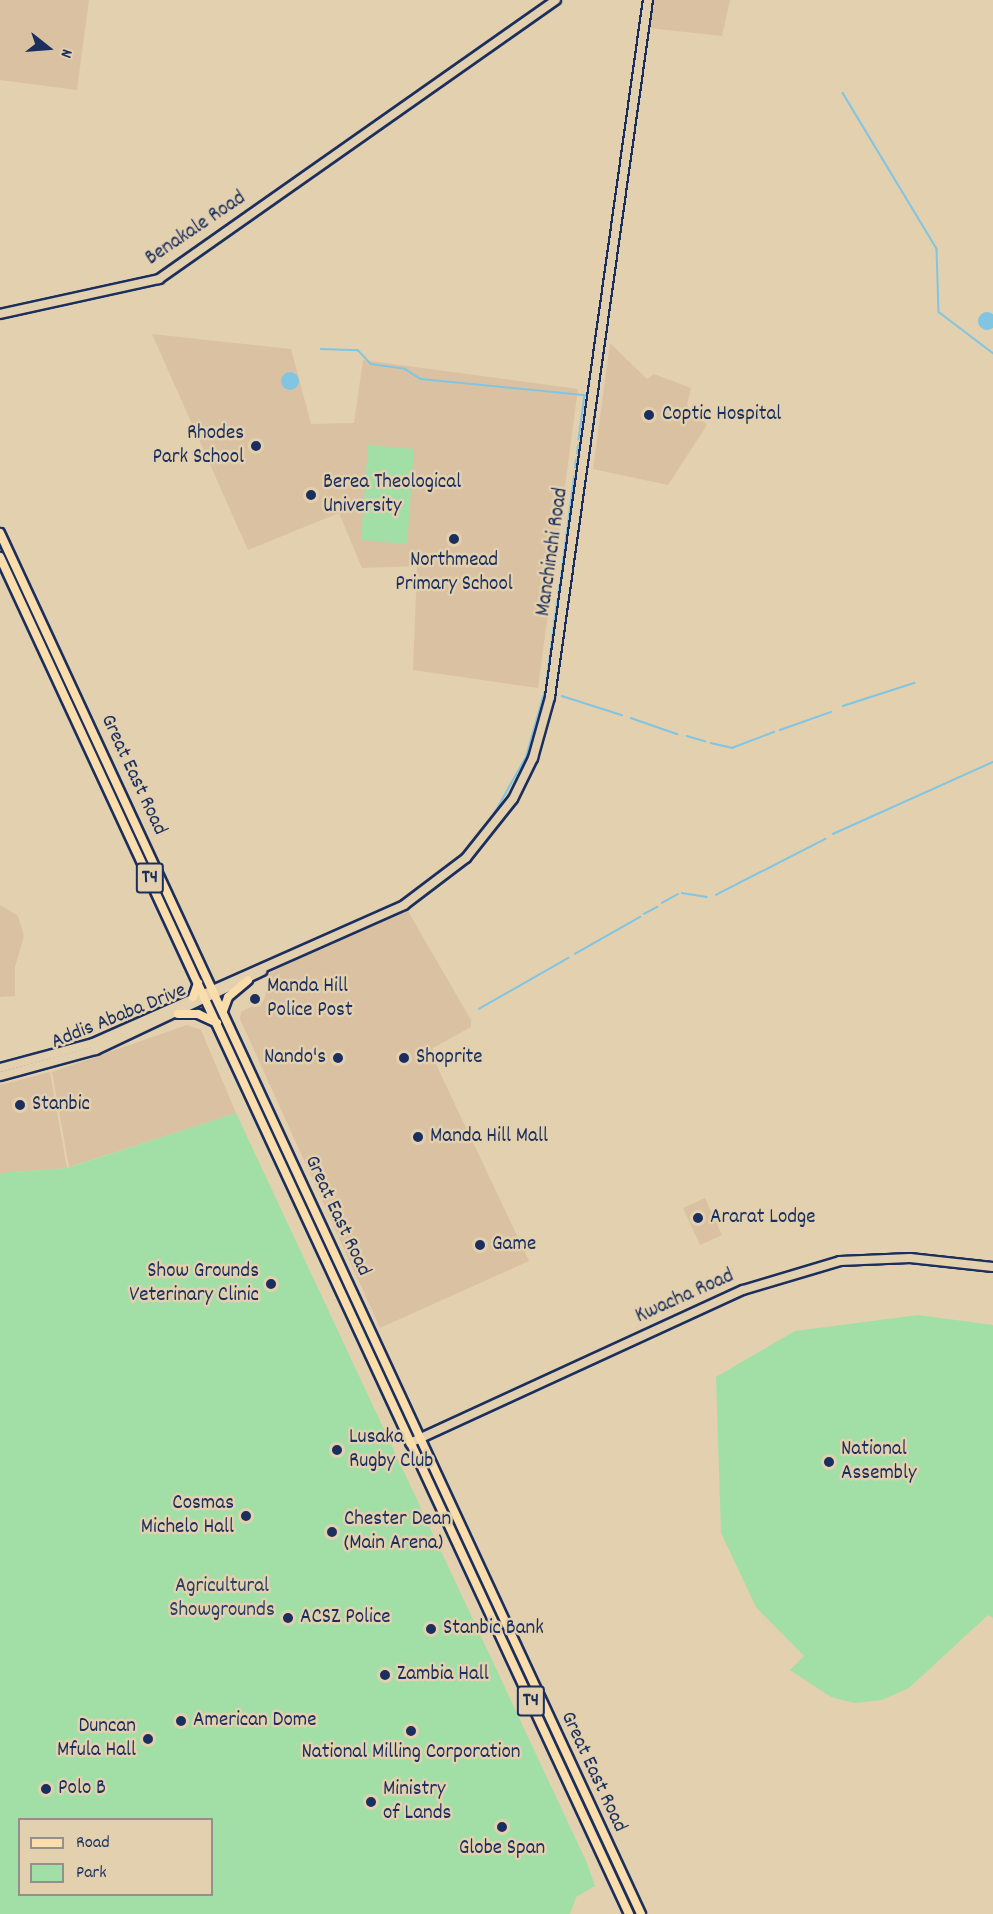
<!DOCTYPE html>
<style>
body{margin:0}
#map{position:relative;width:993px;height:1914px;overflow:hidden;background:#e3d0ae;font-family:Dekko,sans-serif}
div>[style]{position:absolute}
.built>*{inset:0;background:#dac1a2}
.green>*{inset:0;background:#a1dfa7}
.water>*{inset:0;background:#81c5e2}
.round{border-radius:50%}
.stream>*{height:1.5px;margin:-0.75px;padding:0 0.75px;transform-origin:0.75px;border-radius:0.75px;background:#81c5e2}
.roads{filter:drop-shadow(2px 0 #1b2f5e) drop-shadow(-2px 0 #1b2f5e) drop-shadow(0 2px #1b2f5e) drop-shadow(0 -2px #1b2f5e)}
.secondary>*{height:8px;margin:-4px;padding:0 4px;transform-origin:4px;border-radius:4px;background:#e3d0ae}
.primary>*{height:8px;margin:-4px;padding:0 4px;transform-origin:4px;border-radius:4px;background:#faddab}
.dots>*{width:16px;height:16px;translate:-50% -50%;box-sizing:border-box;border:3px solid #e3d0ae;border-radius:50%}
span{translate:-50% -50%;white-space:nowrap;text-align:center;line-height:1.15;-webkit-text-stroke:5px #e3d0ae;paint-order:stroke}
.shield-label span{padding:2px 4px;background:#e3d0ae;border:2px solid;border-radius:4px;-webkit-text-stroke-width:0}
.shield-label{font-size:20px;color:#1b2f5e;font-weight:700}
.street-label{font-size:21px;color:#1b2f5e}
.poi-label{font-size:21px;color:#1b2f5e}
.left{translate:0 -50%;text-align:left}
.right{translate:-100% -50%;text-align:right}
.park-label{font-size:21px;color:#284165}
.legend{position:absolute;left:18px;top:1818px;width:195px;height:78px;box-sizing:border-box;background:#e3d0ae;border:2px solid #93908e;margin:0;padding:8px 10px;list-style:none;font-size:18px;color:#1b2f5e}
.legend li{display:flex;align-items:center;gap:12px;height:30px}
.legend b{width:30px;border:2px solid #93908e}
.north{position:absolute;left:18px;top:18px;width:60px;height:60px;-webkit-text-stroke:4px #e3d0ae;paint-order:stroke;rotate:107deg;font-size:16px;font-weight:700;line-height:24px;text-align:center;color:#1b2f5e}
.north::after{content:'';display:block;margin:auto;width:21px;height:27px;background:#1b2f5e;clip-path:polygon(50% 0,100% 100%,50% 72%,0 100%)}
</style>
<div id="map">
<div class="built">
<div style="clip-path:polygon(0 0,89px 0,77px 90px,0 80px)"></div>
<div style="clip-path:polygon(654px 0,730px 0,722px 36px,649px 28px)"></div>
<div style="clip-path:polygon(152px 334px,291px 349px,311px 424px,354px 423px,363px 360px,578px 389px,538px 688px,413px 670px,417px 566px,362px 568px,339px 513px,248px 550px)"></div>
<div style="clip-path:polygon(610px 343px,647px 379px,654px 374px,691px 388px,687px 405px,707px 425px,668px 485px,593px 469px)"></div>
<div style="clip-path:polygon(0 905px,18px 916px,24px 936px,15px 967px,15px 996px,0 997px)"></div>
<div style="clip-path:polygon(405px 906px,471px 1020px,471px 1027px,433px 1048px,434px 1060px,529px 1261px,380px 1328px,240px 1019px,241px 1012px,264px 1000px,270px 973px)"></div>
<div style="clip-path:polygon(187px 1025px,201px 1030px,236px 1113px,69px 1167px,52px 1072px)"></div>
<div style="clip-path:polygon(50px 1072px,67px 1168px,0 1173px,0 1085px)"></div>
<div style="clip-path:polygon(705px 1198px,722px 1235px,700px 1245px,683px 1208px)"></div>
</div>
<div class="green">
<div style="clip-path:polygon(368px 445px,414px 449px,407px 544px,361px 540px)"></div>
<div style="clip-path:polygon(evenodd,236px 1113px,587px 1863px,595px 1886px,576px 1897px,570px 1914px,0 1914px,0 1173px,67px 1168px,236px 1113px,20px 1820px,212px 1820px,212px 1894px,20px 1894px,20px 1820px)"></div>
<div style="clip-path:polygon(918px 1315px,993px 1325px,993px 1618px,988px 1615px,909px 1688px,882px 1700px,854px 1703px,831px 1697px,790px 1670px,804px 1656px,756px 1607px,721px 1533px,716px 1377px,795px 1331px)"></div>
</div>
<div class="water">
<div class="round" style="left:978px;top:312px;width:18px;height:18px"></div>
<div class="round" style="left:281px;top:372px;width:18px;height:18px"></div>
</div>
<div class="stream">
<div style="left:843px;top:93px;width:182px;rotate:58.9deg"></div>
<div style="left:937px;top:249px;width:63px;rotate:88.2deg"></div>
<div style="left:939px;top:312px;width:68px;rotate:37.2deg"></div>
<div style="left:321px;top:349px;width:37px;rotate:2deg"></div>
<div style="left:358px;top:350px;width:19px;rotate:47deg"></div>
<div style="left:371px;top:364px;width:34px;rotate:8deg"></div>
<div style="left:405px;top:369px;width:19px;rotate:32deg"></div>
<div style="left:421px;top:379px;width:165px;rotate:5.6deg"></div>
<div style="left:585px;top:395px;width:45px;rotate:97.6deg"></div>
<div style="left:577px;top:454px;width:8px;rotate:-83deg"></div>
<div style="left:575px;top:468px;width:8px;rotate:-83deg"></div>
<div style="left:561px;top:577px;width:101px;rotate:-82.6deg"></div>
<div style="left:558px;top:594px;width:11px;rotate:-80deg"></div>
<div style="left:546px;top:685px;width:84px;rotate:-82.5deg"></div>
<div style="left:562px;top:696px;width:63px;rotate:17.6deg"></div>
<div style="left:843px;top:706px;width:75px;rotate:-17.9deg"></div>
<div style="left:631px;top:718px;width:49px;rotate:19.2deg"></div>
<div style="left:780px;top:730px;width:54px;rotate:-19.4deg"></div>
<div style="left:687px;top:736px;width:19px;rotate:16deg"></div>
<div style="left:711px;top:743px;width:22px;rotate:13deg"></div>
<div style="left:732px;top:748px;width:45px;rotate:-20.9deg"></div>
<div style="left:486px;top:828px;width:81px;rotate:-60.6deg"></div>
<div style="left:526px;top:757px;width:66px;rotate:-74.1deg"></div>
<div style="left:833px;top:834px;width:175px;rotate:-24.2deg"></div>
<div style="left:459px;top:859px;width:10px;rotate:-45deg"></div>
<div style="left:682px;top:893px;width:25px;rotate:9deg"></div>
<div style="left:716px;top:895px;width:123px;rotate:-27.2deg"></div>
<div style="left:662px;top:903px;width:18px;rotate:-29deg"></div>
<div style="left:644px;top:914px;width:15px;rotate:-28deg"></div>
<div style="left:575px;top:954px;width:75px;rotate:-29.6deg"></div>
<div style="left:479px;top:1009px;width:103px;rotate:-29.8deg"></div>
</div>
<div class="roads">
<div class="secondary">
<div style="left:0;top:314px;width:163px;rotate:-12.4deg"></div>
<div style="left:159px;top:279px;width:485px;rotate:-35.1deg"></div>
<div style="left:0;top:1068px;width:96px;rotate:-15deg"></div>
<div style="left:93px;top:1043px;width:340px;rotate:-23.9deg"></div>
<div style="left:404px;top:905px;width:78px;rotate:-37.2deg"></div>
<div style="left:466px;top:858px;width:75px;rotate:-51.5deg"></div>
<div style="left:513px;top:799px;width:46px;rotate:-64deg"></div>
<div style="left:533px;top:758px;width:63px;rotate:-74.4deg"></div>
<div style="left:550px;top:697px;width:704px;rotate:-82deg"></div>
<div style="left:0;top:1076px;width:99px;rotate:-15.2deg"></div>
<div style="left:96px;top:1050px;width:184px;rotate:-25.4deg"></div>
<div style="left:410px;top:1443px;width:366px;rotate:-24.7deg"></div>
<div style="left:743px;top:1290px;width:101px;rotate:-16.6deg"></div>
<div style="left:840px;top:1261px;width:70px;rotate:-2.5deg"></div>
<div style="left:910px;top:1258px;width:83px;rotate:6.2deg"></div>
</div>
<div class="primary">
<div style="left:0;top:533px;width:1523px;rotate:65.1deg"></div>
<div style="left:0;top:557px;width:1496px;rotate:65.13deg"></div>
<div style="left:193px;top:997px;width:15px;rotate:-70deg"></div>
<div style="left:223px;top:1011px;width:15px;rotate:-70deg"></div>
<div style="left:228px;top:997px;width:26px;rotate:-40deg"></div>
<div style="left:178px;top:1014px;width:20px"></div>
<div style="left:198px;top:1014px;width:21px;rotate:25deg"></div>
</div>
</div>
<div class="dots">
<div style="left:649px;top:415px;background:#1b2f5e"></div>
<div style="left:256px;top:446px;background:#1b2f5e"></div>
<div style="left:311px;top:495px;background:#1b2f5e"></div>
<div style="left:454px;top:539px;background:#1b2f5e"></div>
<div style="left:255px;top:999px;background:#1b2f5e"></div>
<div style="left:338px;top:1058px;background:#1b2f5e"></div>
<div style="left:404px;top:1058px;background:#1b2f5e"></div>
<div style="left:20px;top:1105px;background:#1b2f5e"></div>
<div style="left:418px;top:1137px;background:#1b2f5e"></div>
<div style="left:698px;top:1218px;background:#1b2f5e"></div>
<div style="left:480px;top:1245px;background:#1b2f5e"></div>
<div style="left:271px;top:1284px;background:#1b2f5e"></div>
<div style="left:337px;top:1450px;background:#1b2f5e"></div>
<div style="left:829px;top:1462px;background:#1b2f5e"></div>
<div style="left:246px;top:1516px;background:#1b2f5e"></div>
<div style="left:332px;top:1532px;background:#1b2f5e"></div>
<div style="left:288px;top:1618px;background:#1b2f5e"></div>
<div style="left:431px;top:1629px;background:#1b2f5e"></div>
<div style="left:385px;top:1675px;background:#1b2f5e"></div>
<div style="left:181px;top:1721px;background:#1b2f5e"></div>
<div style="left:411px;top:1731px;background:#1b2f5e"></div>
<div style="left:148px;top:1739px;background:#1b2f5e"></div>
<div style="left:46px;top:1789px;background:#1b2f5e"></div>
<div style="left:371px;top:1802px;background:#1b2f5e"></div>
<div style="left:502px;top:1827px;background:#1b2f5e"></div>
</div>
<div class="shield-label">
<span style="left:150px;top:878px">T4</span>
<span style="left:531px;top:1701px">T4</span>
</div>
<div class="street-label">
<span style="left:196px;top:229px;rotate:-34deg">Benakale Road</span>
<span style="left:553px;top:552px;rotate:-82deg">Manchinchi Road</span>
<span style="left:133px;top:775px;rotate:65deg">Great East Road</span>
<span style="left:119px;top:1017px;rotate:-22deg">Addis Ababa Drive</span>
<span style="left:337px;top:1216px;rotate:65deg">Great East Road</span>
<span style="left:685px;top:1297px;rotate:-24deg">Kwacha Road</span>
<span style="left:593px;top:1772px;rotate:65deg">Great East Road</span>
</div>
<div class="poi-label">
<span class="left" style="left:662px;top:415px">Coptic Hospital</span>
<span class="right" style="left:244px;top:446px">Rhodes<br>Park School</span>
<span class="left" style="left:323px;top:495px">Berea Theological<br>University</span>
<span style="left:454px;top:573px">Northmead<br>Primary School</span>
<span class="left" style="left:267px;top:999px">Manda Hill<br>Police Post</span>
<span class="right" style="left:326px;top:1058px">Nando's</span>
<span class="left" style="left:416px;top:1058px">Shoprite</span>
<span class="left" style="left:32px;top:1105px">Stanbic</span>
<span class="left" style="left:430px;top:1137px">Manda Hill Mall</span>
<span class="left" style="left:710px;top:1218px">Ararat Lodge</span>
<span class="left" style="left:492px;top:1245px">Game</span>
<span class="right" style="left:259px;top:1284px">Show Grounds<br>Veterinary Clinic</span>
<span class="left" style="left:349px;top:1450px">Lusaka<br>Rugby Club</span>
<span class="left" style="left:841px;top:1462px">National<br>Assembly</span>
<span class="right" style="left:234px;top:1516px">Cosmas<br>Michelo Hall</span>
<span class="left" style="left:344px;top:1532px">Chester Dean<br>(Main Arena)</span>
<span class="left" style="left:300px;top:1618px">ACSZ Police</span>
<span class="left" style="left:443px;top:1629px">Stanbic Bank</span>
<span class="left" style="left:397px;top:1675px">Zambia Hall</span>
<span class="left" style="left:193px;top:1721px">American Dome</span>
<span class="right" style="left:136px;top:1739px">Duncan<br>Mfula Hall</span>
<span style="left:411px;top:1753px">National Milling Corporation</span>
<span class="left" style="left:58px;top:1789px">Polo B</span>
<span class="left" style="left:383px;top:1802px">Ministry<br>of Lands</span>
<span style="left:502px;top:1849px">Globe Span</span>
</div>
<div class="park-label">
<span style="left:222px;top:1599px">Agricultural<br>Showgrounds</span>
</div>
<ul class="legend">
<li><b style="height:8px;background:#faddab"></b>Road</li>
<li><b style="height:16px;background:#a1dfa7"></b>Park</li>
</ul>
<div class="north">N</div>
</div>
